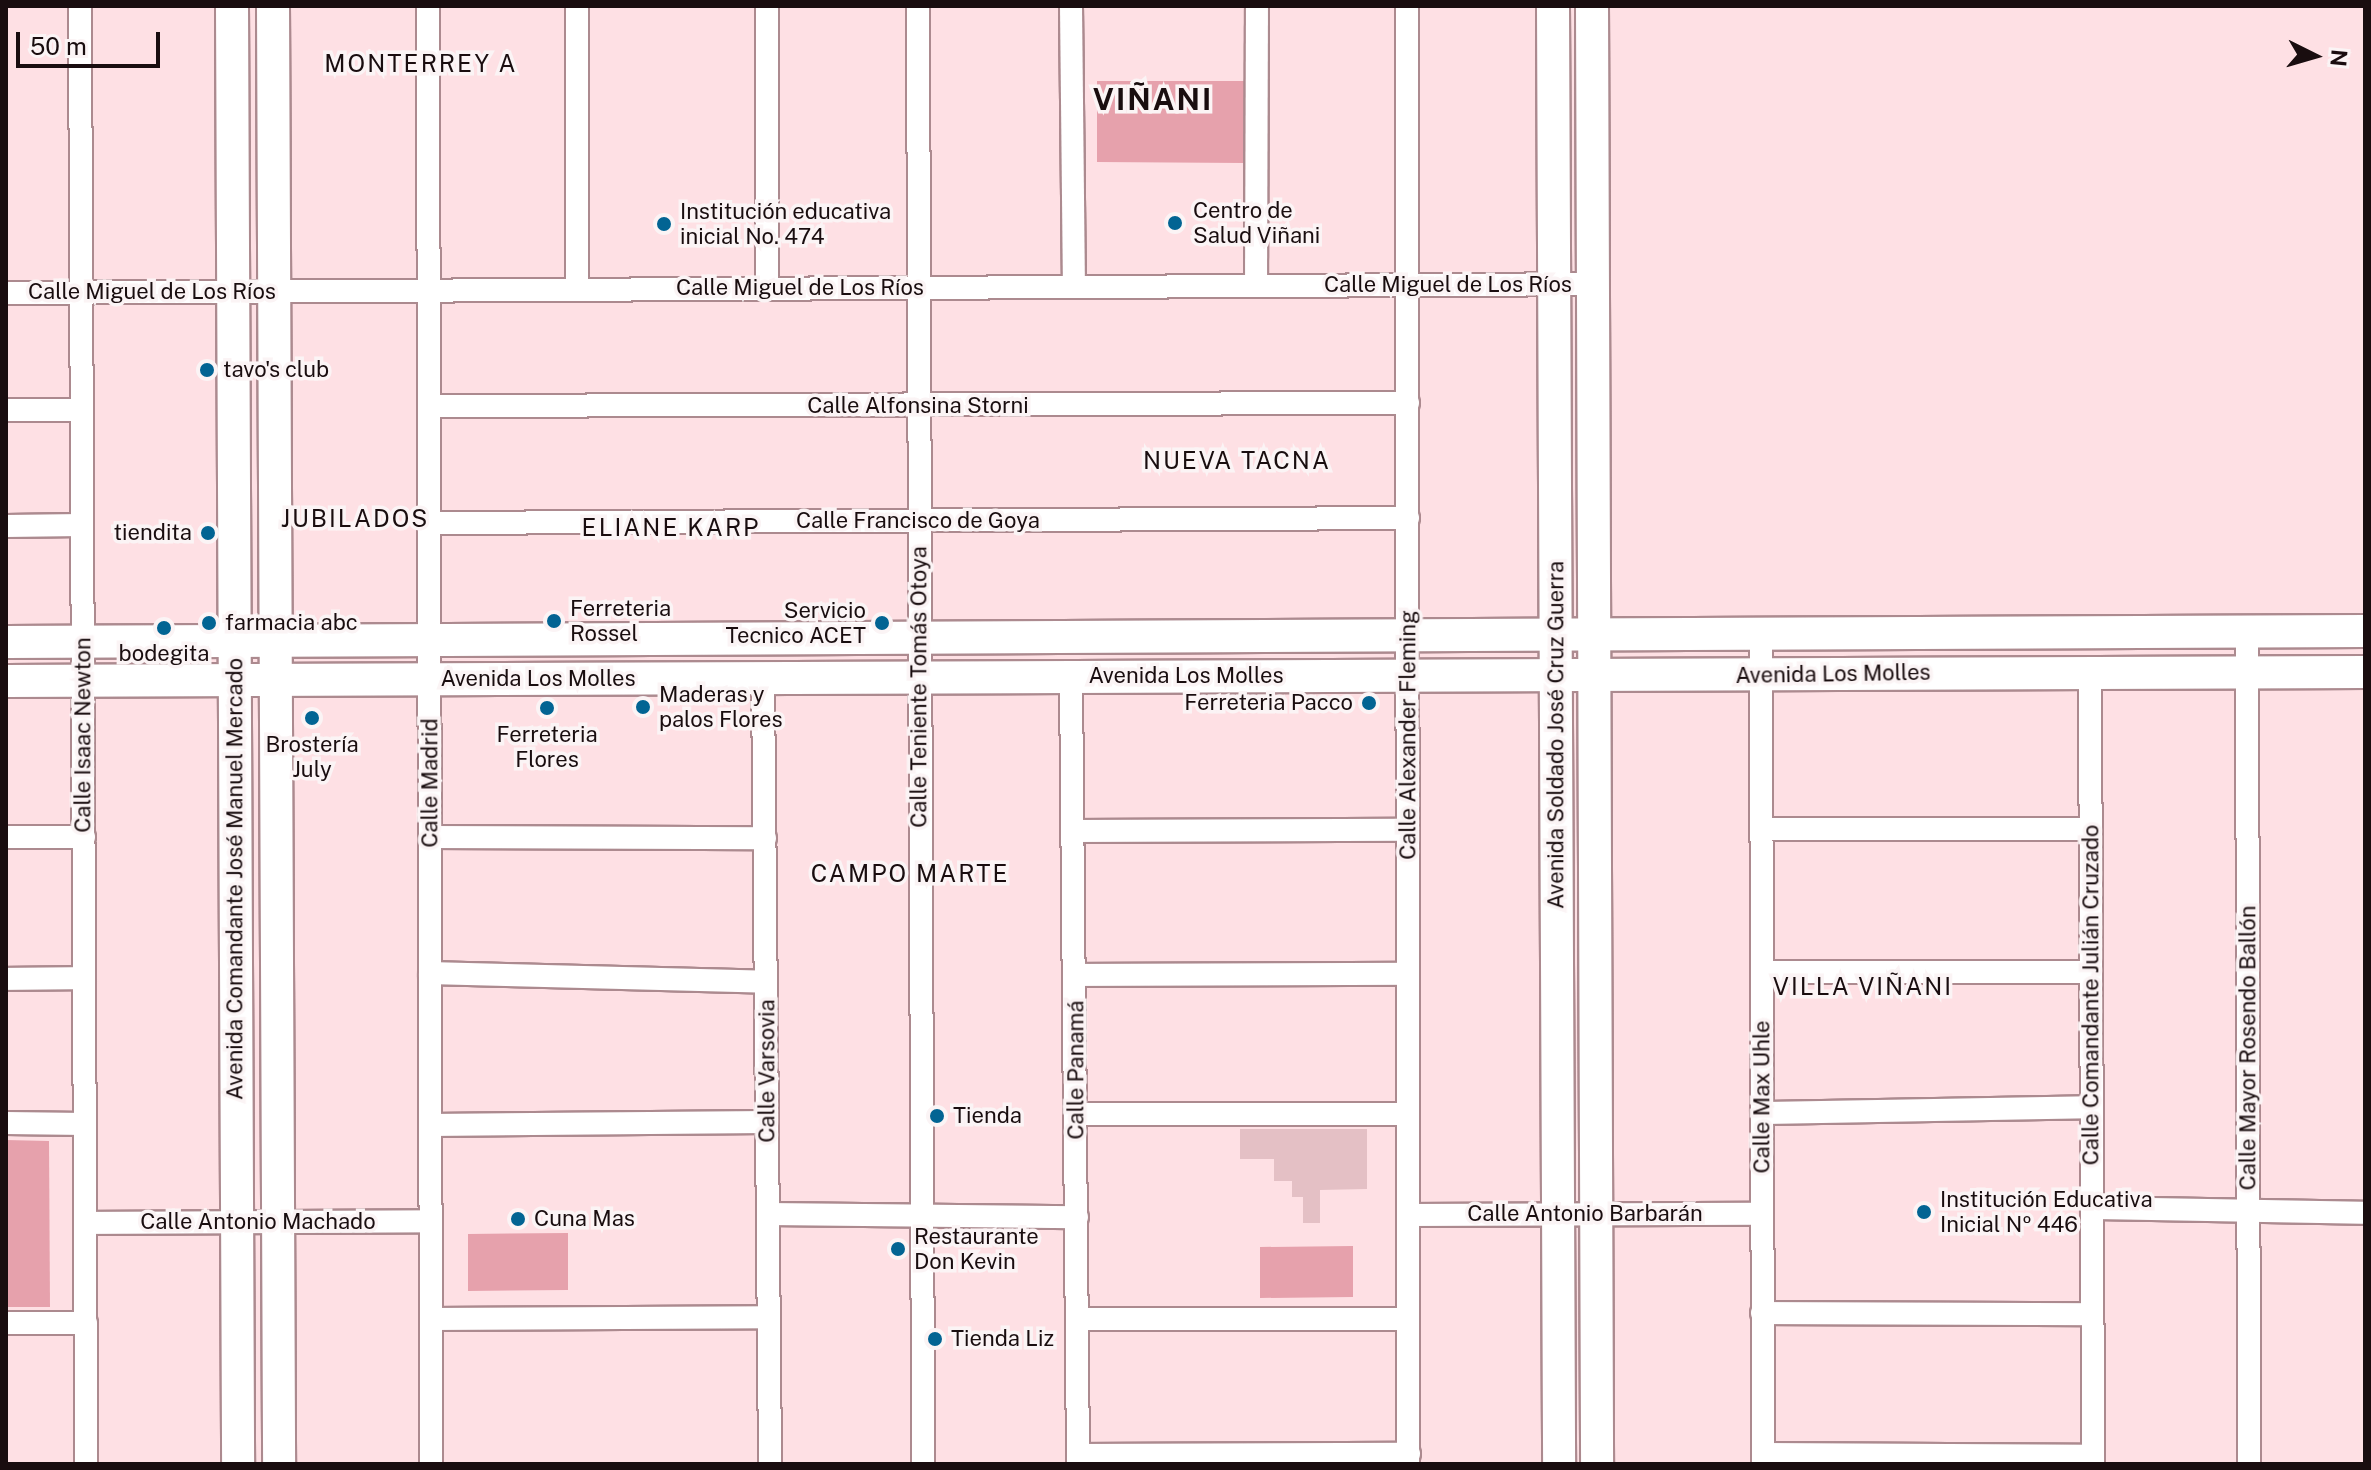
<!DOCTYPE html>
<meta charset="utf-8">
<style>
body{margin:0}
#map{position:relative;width:2371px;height:1470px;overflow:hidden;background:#fee0e4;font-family:"Public Sans",sans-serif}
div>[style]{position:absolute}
.green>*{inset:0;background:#e6a1ac}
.building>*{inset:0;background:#e4c0c5}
.roads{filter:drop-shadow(2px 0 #ac8a8f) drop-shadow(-2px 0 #ac8a8f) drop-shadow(0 2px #ac8a8f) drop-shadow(0 -2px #ac8a8f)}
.street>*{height:22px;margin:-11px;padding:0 11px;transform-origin:11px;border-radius:11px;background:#fff}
.secondary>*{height:32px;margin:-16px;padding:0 16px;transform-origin:16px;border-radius:16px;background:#fff}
.dots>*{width:22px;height:22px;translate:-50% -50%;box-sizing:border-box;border:4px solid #fbf4f5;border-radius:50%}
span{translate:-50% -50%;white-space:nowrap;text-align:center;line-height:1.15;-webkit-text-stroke:7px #fbf4f5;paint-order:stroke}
.poi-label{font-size:22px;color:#190d0f}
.left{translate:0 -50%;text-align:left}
.right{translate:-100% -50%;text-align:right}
.street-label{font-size:22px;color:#190d0f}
.neighbourhood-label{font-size:24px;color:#190d0f;letter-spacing:2px}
.district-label{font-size:30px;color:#190d0f;font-weight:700;letter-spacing:2px}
.frame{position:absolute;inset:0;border:8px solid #190d0f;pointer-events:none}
.north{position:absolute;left:2275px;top:16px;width:80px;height:80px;-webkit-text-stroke:6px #fbf4f5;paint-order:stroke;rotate:95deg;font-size:22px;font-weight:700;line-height:32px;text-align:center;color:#190d0f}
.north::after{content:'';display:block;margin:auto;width:28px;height:36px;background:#190d0f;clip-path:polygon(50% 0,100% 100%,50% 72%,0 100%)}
.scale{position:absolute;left:16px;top:32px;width:144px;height:36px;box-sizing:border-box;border:4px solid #190d0f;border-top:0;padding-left:10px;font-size:24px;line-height:28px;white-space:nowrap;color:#190d0f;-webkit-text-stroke:6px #fbf4f5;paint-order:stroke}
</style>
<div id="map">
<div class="green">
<div style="clip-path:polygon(1097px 81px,1245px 81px,1244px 163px,1097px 162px)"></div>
<div style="clip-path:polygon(6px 1140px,49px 1141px,50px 1307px,6px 1307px)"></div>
<div style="clip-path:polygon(568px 1233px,568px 1290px,468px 1291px,468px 1234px)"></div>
<div style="clip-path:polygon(1353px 1246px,1353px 1297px,1260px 1298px,1260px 1247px)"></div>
</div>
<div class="building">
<div style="clip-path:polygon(1240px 1129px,1367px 1129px,1367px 1189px,1320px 1190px,1320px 1223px,1303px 1223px,1303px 1197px,1292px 1197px,1292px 1181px,1274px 1181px,1274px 1159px,1240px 1159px)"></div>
</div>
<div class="roads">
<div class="street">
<div style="left:80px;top:6px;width:1458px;rotate:89.76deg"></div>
<div style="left:428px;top:6px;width:1458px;rotate:89.88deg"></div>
<div style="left:918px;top:6px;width:1458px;rotate:89.8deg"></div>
<div style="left:1071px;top:6px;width:281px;rotate:89.4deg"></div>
<div style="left:1407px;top:6px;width:1458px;rotate:89.96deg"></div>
<div style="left:1256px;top:286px;width:280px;rotate:-89.8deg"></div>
<div style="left:767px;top:288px;width:282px;rotate:-90deg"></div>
<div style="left:577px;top:289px;width:283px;rotate:-90deg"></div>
<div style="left:6px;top:293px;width:1587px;rotate:-0.32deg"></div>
<div style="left:429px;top:406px;width:979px;rotate:-0.18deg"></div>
<div style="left:6px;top:410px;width:76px"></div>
<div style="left:429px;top:523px;width:979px;rotate:-0.29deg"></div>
<div style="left:6px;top:526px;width:76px;rotate:-0.8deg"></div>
<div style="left:2247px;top:631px;width:833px;rotate:89.86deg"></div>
<div style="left:1761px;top:634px;width:830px;rotate:89.86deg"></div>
<div style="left:2090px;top:671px;width:793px;rotate:89.78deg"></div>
<div style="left:1071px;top:676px;width:788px;rotate:89.49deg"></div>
<div style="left:763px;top:678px;width:786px;rotate:89.49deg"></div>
<div style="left:1762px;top:829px;width:329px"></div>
<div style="left:1074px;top:831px;width:334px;rotate:-0.2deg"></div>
<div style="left:6px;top:837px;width:78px"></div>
<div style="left:430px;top:837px;width:335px;rotate:0.2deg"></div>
<div style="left:1762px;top:972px;width:329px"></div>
<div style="left:430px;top:973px;width:336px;rotate:1.5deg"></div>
<div style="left:1075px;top:975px;width:333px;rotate:-0.2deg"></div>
<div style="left:6px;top:979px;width:78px;rotate:-0.7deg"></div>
<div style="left:1762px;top:1113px;width:330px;rotate:-1deg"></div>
<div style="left:1076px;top:1114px;width:332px"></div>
<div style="left:6px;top:1123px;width:79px;rotate:0.7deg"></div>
<div style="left:430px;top:1125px;width:337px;rotate:-0.5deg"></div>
<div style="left:2092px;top:1208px;width:273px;rotate:1deg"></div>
<div style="left:768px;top:1214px;width:309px;rotate:0.6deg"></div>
<div style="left:1408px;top:1215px;width:354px;rotate:-0.2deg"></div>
<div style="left:85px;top:1223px;width:346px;rotate:-0.3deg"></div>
<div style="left:1762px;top:1313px;width:330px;rotate:0.2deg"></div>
<div style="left:431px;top:1319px;width:338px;rotate:-0.3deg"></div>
<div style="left:1077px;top:1319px;width:331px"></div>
<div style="left:6px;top:1323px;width:80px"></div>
<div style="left:1763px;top:1454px;width:330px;rotate:0.3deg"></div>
<div style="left:1078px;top:1455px;width:331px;rotate:-0.2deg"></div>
</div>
<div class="secondary">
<div style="left:232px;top:6px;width:1458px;rotate:89.76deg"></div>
<div style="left:273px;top:6px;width:1458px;rotate:89.76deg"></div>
<div style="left:1553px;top:6px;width:1458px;rotate:89.76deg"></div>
<div style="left:1592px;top:6px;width:1458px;rotate:89.8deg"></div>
<div style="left:6px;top:642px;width:2359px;rotate:-0.27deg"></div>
<div style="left:6px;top:681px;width:2359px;rotate:-0.22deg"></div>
</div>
</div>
<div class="dots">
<div style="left:1175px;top:223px;background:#026493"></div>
<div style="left:664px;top:224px;background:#026493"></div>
<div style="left:207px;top:370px;background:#026493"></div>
<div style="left:208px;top:533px;background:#026493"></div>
<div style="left:554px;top:621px;background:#026493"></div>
<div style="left:209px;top:623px;background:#026493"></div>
<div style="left:882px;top:623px;background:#026493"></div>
<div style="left:164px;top:628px;background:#026493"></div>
<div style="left:1369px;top:703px;background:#026493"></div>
<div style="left:643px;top:707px;background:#026493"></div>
<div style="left:547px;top:708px;background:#026493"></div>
<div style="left:312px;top:718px;background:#026493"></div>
<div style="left:937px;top:1116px;background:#026493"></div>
<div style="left:1924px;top:1212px;background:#026493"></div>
<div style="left:518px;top:1219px;background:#026493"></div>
<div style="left:898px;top:1249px;background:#026493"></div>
<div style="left:935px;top:1339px;background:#026493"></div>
</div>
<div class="poi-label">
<span class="left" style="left:1193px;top:223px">Centro de<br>Salud Viñani</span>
<span class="left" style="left:680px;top:224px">Institución educativa<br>inicial No. 474</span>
<span class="left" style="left:223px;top:370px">tavo's club</span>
<span class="right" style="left:192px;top:533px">tiendita</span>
<span class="left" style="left:570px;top:621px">Ferreteria<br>Rossel</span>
<span class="right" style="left:866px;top:623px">Servicio<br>Tecnico ACET</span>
<span class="left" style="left:225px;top:623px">farmacia abc</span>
<span style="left:164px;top:654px">bodegita</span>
<span class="left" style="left:659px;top:707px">Maderas y<br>palos Flores</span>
<span class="right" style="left:1353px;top:703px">Ferreteria Pacco</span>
<span style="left:547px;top:747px">Ferreteria<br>Flores</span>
<span style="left:312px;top:757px">Brostería<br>July</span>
<span class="left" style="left:953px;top:1116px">Tienda</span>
<span class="left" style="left:1940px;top:1212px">Institución Educativa<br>Inicial Nº 446</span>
<span class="left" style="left:534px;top:1219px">Cuna Mas</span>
<span class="left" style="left:914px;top:1249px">Restaurante<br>Don Kevin</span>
<span class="left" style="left:951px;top:1339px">Tienda Liz</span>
</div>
<div class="street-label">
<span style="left:1448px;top:285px">Calle Miguel de Los Ríos</span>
<span style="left:800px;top:288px">Calle Miguel de Los Ríos</span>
<span style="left:152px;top:292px">Calle Miguel de Los Ríos</span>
<span style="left:918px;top:406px">Calle Alfonsina Storni</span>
<span style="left:918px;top:521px">Calle Francisco de Goya</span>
<span style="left:1833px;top:674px;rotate:-1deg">Avenida Los Molles</span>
<span style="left:1186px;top:676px">Avenida Los Molles</span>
<span style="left:538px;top:679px">Avenida Los Molles</span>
<span style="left:919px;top:687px;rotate:-90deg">Calle Teniente Tomás Otoya</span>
<span style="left:83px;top:735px;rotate:-90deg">Calle Isaac Newton</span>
<span style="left:1408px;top:735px;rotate:-90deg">Calle Alexander Fleming</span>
<span style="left:1556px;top:735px;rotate:-90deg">Avenida Soldado José Cruz Guerra</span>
<span style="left:430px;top:783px;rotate:-90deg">Calle Madrid</span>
<span style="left:235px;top:879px;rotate:-90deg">Avenida Comandante José Manuel Mercado</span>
<span style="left:2091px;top:995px;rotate:-90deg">Calle Comandante Julián Cruzado</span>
<span style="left:2248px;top:1048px;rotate:-90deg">Calle Mayor Rosendo Ballón</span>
<span style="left:1076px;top:1070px;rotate:-90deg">Calle Panamá</span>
<span style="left:767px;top:1071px;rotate:-90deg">Calle Varsovia</span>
<span style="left:1762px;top:1097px;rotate:-90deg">Calle Max Uhle</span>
<span style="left:1585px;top:1214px">Calle Antonio Barbarán</span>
<span style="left:258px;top:1222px">Calle Antonio Machado</span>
</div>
<div class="neighbourhood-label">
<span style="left:421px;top:64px">MONTERREY A</span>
<span style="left:1237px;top:461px">NUEVA TACNA</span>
<span style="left:355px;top:519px">JUBILADOS</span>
<span style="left:671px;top:528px">ELIANE KARP</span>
<span style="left:910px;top:874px">CAMPO MARTE</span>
<span style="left:1863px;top:987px">VILLA VIÑANI</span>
</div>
<div class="district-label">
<span style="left:1153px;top:99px">VIÑANI</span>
</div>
<div class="frame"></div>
<div class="north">N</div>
<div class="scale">50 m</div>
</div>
